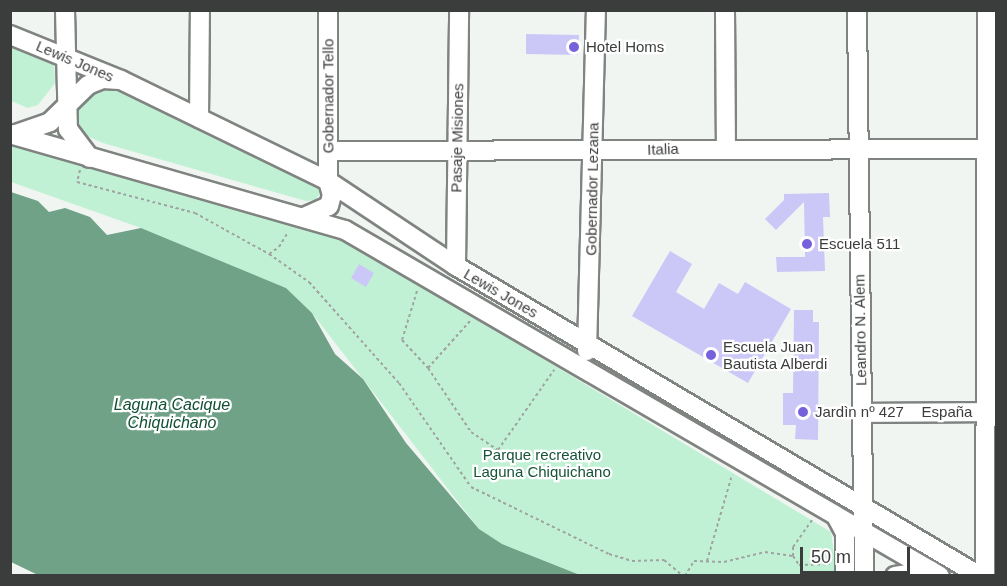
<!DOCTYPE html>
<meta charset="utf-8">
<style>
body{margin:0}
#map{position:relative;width:1007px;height:586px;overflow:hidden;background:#f0f5f2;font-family:Arial,sans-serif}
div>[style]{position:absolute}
.green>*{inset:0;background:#c1f1d5}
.water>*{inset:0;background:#70a287}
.building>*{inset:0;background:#cbc8f8}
.path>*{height:2px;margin-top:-1px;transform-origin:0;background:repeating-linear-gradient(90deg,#a0a3a1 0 3px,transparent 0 6px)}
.roads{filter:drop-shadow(2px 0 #808481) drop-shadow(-2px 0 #808481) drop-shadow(0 2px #808481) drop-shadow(0 -2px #808481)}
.minor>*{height:18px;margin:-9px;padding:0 9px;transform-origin:9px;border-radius:9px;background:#fff}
.dots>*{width:16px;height:16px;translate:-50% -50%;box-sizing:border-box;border:3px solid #fff;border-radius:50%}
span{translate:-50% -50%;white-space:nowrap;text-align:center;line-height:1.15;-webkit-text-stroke:4.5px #fff;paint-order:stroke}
.poi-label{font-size:15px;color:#3b3d3c}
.left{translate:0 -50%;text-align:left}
.street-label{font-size:15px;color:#3b3d3c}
.park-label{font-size:15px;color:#165338}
.water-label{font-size:16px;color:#115035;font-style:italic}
.frame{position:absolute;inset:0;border:12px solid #3b3d3c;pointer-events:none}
.scale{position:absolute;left:800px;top:547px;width:110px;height:27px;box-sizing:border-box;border:3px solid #3b3d3c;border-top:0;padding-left:8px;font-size:18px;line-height:21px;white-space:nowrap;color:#3b3d3c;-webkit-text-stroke:4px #fff;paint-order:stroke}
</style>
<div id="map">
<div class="green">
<div style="clip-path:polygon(10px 45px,54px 64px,55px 83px,38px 105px,28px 108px,11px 101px)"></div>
<div style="clip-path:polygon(122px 85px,322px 185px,321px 193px,315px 200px,306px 201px,103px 143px,87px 136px,77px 122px,80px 104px,89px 89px)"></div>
<div style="clip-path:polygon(11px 142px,344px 239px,831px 532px,837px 575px,580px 575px,501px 544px,479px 529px,312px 313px,286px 288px,141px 228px,11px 182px)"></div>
</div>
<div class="water">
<div style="clip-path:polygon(11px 192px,38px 201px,49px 212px,65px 208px,90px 217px,107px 235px,141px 228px,286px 288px,312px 313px,335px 354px,363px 379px,406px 443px,479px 529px,502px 544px,580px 575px,40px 576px,11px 562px)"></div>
</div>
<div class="building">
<div style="clip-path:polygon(526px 34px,579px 35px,578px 55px,526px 54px)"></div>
<div style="clip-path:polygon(829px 193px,830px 217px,823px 217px,825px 271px,777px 272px,776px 257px,805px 257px,804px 202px,776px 230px,765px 219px,784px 200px,784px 194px)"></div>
<div style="clip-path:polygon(670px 251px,692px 264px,676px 292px,704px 309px,719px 283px,738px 294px,745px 282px,791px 309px,748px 383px,632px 316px)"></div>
<div style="clip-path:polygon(359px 264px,374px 273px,366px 287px,351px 278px)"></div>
<div style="clip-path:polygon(794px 310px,813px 310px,813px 322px,819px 322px,818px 440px,795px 439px,796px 425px,783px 425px,783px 393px,793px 393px)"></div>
</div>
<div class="path">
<div style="left:80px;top:170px;width:12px;rotate:104deg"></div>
<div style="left:77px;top:182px;width:122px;rotate:14.7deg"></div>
<div style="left:195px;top:213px;width:85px;rotate:29deg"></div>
<div style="left:269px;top:254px;width:49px;rotate:35deg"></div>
<div style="left:309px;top:282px;width:135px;rotate:48.3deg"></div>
<div style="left:399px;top:383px;width:126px;rotate:55.3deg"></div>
<div style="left:471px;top:487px;width:153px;rotate:25.9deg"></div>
<div style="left:609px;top:554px;width:24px;rotate:17deg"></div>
<div style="left:632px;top:561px;width:32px;rotate:-2deg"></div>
<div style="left:664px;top:560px;width:25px;rotate:40deg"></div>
<div style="left:269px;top:254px;width:12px;rotate:-35deg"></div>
<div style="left:279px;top:247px;width:17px;rotate:-59deg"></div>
<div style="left:417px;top:291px;width:51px;rotate:107deg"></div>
<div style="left:402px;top:340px;width:38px;rotate:47deg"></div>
<div style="left:428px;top:368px;width:77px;rotate:56.1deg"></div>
<div style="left:471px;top:432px;width:32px;rotate:34deg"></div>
<div style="left:498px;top:450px;width:98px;rotate:-55deg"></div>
<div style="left:428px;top:368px;width:63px;rotate:-48.2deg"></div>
<div style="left:812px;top:520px;width:33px;rotate:125deg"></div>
<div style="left:793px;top:547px;width:9px;rotate:90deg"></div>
<div style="left:793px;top:556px;width:11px;rotate:56deg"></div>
<div style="left:799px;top:565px;width:31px;rotate:-2deg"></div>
<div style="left:707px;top:561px;width:90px;rotate:-73.8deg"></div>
<div style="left:685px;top:576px;width:17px;rotate:-59deg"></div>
<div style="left:694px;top:561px;width:30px;rotate:2deg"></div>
<div style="left:724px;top:562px;width:42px;rotate:-13.7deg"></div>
<div style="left:765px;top:552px;width:28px;rotate:8deg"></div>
</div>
<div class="roads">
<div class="minor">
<div style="left:65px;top:10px;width:119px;rotate:88.6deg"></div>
<div style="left:68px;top:129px;width:36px;rotate:53deg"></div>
<div style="left:725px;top:10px;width:138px;rotate:89.6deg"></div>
<div style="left:857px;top:10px;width:566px;rotate:89.29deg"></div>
<div style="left:10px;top:35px;width:120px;rotate:22.1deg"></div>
<div style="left:121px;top:80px;width:230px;rotate:26deg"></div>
<div style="left:328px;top:181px;width:154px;rotate:33.6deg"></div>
<div style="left:456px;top:266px;width:609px;rotate:30.61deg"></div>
<div style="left:199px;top:118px;width:108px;rotate:-89.5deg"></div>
<div style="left:10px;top:134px;width:348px;rotate:16deg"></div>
<div style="left:345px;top:230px;width:688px;rotate:30.18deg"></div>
<div style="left:13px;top:135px;width:39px;rotate:-19deg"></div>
<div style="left:50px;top:122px;width:53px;rotate:-44.2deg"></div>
<div style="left:88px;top:85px;width:16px;rotate:-22deg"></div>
<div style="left:103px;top:79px;width:16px;rotate:4deg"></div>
<div style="left:329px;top:151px;width:667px;rotate:-0.17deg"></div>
<div style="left:304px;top:217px;width:27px;rotate:-24deg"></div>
<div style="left:329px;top:206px;width:11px;rotate:-75deg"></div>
<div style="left:332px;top:195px;width:15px;rotate:-106deg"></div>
<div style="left:328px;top:181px;width:171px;rotate:-90deg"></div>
<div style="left:456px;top:266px;width:256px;rotate:-89.3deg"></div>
<div style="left:587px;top:351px;width:341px;rotate:-88.5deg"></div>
<div style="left:861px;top:413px;width:135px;rotate:-0.4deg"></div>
<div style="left:836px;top:516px;width:19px;rotate:62deg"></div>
<div style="left:845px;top:533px;width:43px;rotate:90deg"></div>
<div style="left:895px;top:576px;width:36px;rotate:-9deg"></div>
<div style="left:985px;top:576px;width:566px;rotate:-89.8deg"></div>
</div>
</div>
<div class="dots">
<div style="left:574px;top:47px;background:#7761db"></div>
<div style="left:807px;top:244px;background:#7761db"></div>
<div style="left:711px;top:355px;background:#7761db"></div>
<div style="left:803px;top:412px;background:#7761db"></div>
</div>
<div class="poi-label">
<span class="left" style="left:586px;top:47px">Hotel Homs</span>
<span class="left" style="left:819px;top:244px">Escuela 511</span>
<span class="left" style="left:723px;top:355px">Escuela Juan<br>Bautista Alberdi</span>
<span class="left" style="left:815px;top:412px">Jardìn nº 427</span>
</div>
<div class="street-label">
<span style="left:75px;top:61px;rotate:23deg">Lewis Jones</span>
<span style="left:328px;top:96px;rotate:-90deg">Gobernador Tello</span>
<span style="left:457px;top:138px;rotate:-89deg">Pasaje Misiones</span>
<span style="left:663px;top:149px;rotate:-2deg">Italia</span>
<span style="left:592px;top:189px;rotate:-89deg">Gobernador Lezana</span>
<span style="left:501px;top:293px;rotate:30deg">Lewis Jones</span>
<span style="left:860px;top:330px;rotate:-91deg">Leandro N. Alem</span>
<span style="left:947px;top:412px">España</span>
</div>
<div class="park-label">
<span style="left:542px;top:463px">Parque recreativo<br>Laguna Chiquichano</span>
</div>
<div class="water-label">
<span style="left:172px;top:414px">Laguna Cacique<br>Chiquichano</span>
</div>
<div class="frame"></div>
<div class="scale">50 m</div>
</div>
